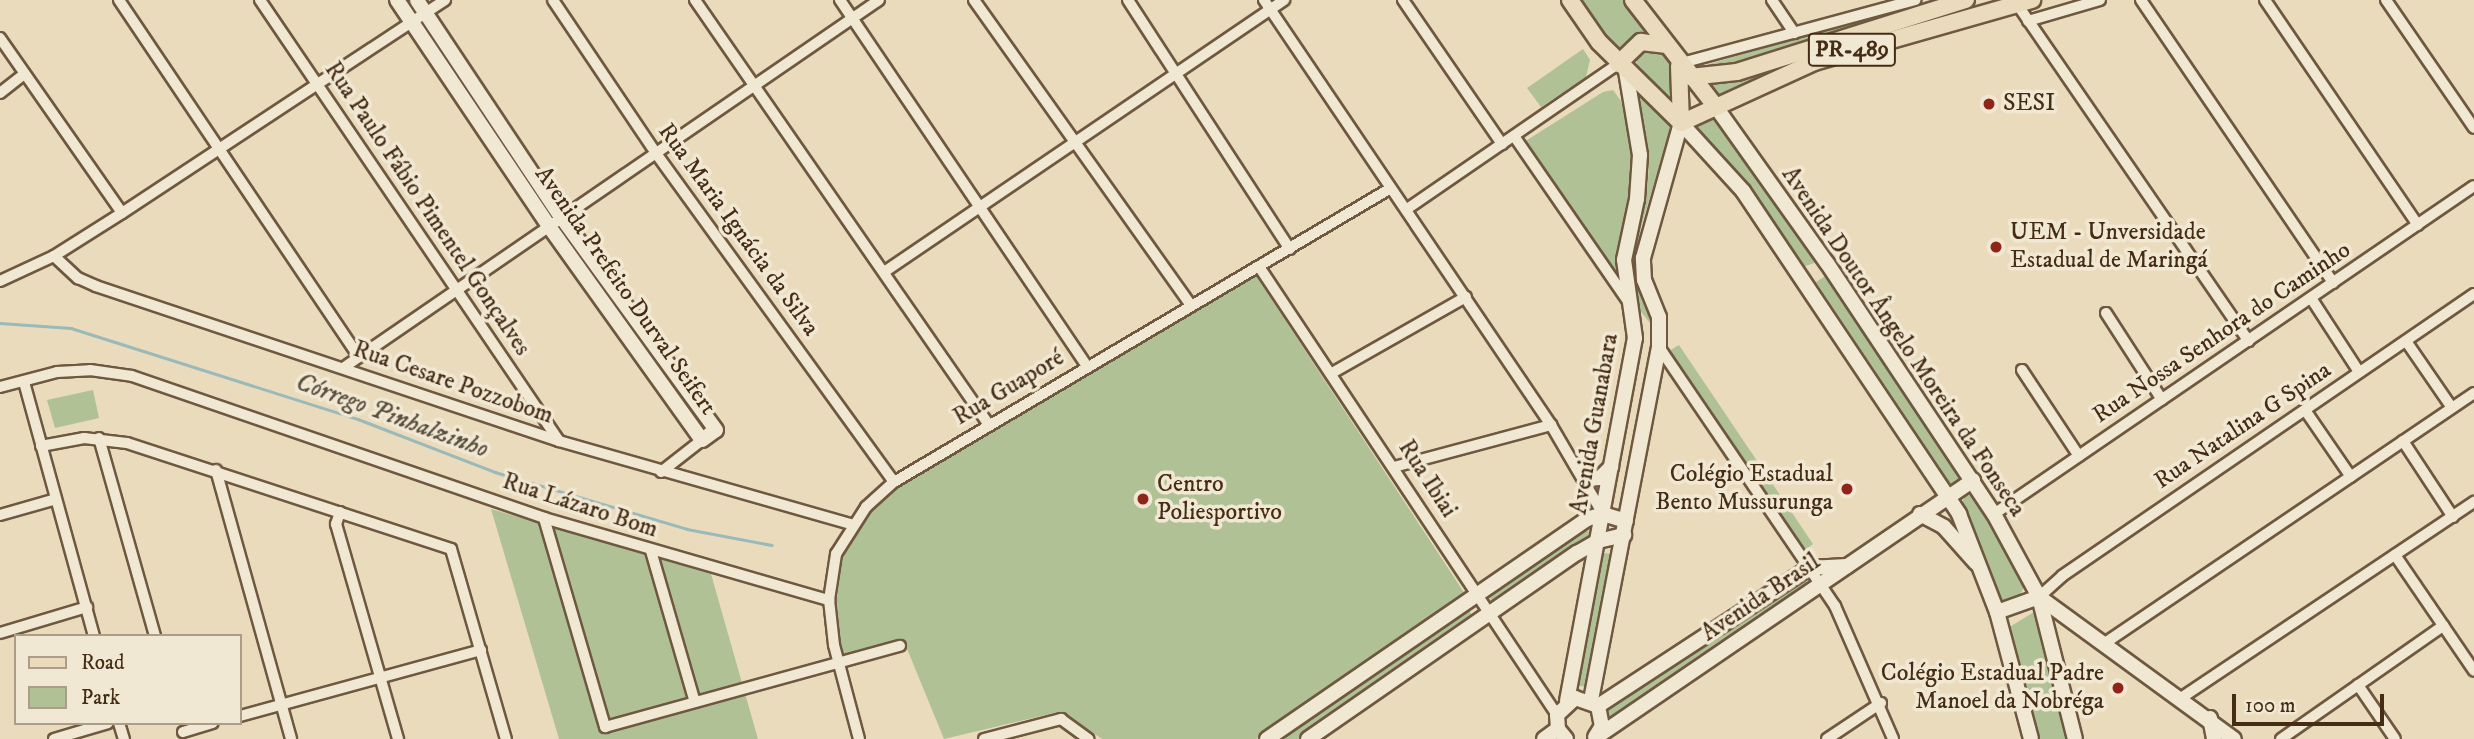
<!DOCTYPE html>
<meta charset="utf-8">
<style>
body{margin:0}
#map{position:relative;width:2474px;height:739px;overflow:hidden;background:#eadbbd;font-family:"IM FELL DW Pica",serif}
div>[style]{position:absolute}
.green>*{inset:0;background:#b0c196}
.stream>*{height:2.5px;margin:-1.25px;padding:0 1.25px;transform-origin:1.25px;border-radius:1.25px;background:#9ab9b9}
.roads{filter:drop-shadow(2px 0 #6e583f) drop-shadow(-2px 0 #6e583f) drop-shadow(0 2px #6e583f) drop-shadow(0 -2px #6e583f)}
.street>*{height:10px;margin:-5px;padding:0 5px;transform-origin:5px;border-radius:5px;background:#f1e8d4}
.secondary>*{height:14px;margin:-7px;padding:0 7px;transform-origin:7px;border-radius:7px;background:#f1e8d4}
.primary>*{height:16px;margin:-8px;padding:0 8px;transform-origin:8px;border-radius:8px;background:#eadbbd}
.dots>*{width:19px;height:19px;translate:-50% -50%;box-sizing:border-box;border:4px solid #f1e8d4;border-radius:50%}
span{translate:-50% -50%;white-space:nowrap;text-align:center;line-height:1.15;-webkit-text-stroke:7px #f1e8d4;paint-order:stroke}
.shield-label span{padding:2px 5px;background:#f1e8d4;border:2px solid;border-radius:5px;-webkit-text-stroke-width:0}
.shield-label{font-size:23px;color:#452c15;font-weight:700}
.poi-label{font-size:24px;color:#452c15}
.left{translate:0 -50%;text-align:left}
.right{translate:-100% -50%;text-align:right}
.street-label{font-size:24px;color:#452c15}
.water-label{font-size:26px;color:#5a4f3e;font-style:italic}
.legend{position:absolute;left:14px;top:634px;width:228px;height:91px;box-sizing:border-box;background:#f1e8d4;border:2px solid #ac9d88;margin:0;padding:9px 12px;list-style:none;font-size:21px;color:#452c15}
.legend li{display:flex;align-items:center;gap:14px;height:35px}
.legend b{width:35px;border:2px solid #ac9d88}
.scale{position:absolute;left:2232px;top:694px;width:152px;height:32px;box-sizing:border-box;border:4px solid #452c15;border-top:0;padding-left:9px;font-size:21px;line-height:24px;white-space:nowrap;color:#452c15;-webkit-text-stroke:5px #f1e8d4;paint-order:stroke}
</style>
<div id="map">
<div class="green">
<div style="clip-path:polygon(1579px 0,1625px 0,1650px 34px,1632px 38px,1621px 58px)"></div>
<div style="clip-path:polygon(1930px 0,1958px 0,1775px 51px,1739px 66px,1706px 65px)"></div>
<div style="clip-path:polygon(1993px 0,2019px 0,1717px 100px,1703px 84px)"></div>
<div style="clip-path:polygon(1643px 48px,1661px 52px,1669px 63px,1677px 103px,1667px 98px,1637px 66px,1636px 58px)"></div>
<div style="clip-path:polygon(1583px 49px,1590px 60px,1586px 77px,1541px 107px,1527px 88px)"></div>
<div style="clip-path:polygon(1637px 86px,1672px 123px,1641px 227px,1636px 260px,1653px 313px,1653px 327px,1639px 309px,1631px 262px,1648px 182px,1649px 155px)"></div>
<div style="clip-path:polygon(1613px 90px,1621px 101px,1634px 159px,1634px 186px,1615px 276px,1524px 142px,1603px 92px)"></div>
<div style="clip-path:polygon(1709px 115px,1715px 117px,1817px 262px,1803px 267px,1759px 198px,1694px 127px)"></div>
<div style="clip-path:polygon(1827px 275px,1962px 477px,1955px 484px,1950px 483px,1816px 282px)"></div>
<div style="clip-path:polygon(1256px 276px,1465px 594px,1256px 739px,1102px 739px,1062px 711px,944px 739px,903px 639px,843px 656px,835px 617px,841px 562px,856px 528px,894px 489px)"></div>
<div style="clip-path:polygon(1679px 345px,1813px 544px,1804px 551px,1669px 351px)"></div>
<div style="clip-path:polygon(93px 390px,99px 418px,55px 428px,47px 400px)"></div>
<div style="clip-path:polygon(1973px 494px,2025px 585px,2018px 599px,2004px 603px,1996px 597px,1962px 505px,1964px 497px)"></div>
<div style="clip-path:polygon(491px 509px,711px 574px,758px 739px,559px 739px)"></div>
<div style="clip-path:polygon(1583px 529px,1589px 532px,1587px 542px,1496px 602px,1490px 599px,1490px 592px)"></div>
<div style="clip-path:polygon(1599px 552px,1611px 554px,1587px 687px,1573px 685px)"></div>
<div style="clip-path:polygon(1803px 578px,1810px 587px,1608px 722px,1605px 710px)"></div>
<div style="clip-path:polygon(1469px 608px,1473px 621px,1298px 739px,1273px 739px)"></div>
<div style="clip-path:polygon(2034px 612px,2037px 613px,2070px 739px,2038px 739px,2008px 628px)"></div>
</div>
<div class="stream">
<div style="left:0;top:323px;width:71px;rotate:4deg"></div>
<div style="left:71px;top:328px;width:301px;rotate:17.6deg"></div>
<div style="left:358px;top:419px;width:147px;rotate:21.1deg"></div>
<div style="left:495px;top:472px;width:200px;rotate:16.5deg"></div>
<div style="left:687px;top:529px;width:86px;rotate:10.7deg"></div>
</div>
<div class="roads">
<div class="street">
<div style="left:119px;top:0;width:429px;rotate:56.1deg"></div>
<div style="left:260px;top:0;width:533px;rotate:55.86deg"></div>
<div style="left:553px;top:0;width:183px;rotate:56.1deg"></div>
<div style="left:655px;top:152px;width:407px;rotate:54.1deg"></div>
<div style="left:695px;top:0;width:517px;rotate:55.33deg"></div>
<div style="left:840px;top:0;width:442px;rotate:56deg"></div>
<div style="left:974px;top:0;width:374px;rotate:54.6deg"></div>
<div style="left:1128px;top:0;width:297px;rotate:57deg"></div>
<div style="left:1264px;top:0;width:513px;rotate:55.97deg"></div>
<div style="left:1551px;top:425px;width:103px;rotate:59.7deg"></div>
<div style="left:1403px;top:0;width:175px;rotate:55.5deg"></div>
<div style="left:1772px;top:0;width:40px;rotate:56deg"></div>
<div style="left:2141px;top:0;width:342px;rotate:55.8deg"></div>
<div style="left:2265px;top:0;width:272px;rotate:55.8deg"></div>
<div style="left:2386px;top:0;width:155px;rotate:55.5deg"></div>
<div style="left:2017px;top:4px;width:409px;rotate:55.5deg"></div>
<div style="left:2028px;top:21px;width:75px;rotate:-16.3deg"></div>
<div style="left:0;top:38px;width:213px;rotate:55.1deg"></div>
<div style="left:1678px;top:64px;width:246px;rotate:-15.1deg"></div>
<div style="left:0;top:93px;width:31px;rotate:-38deg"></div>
<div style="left:1514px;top:136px;width:204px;rotate:55.4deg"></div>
<div style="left:1407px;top:209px;width:256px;rotate:-34.5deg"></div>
<div style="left:54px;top:256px;width:33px;rotate:43deg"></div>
<div style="left:78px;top:278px;width:20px;rotate:24deg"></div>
<div style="left:96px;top:286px;width:488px;rotate:18.5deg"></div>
<div style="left:559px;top:441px;width:304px;rotate:15.9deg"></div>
<div style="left:1260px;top:268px;width:537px;rotate:56.4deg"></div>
<div style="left:884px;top:272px;width:484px;rotate:-34.2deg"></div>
<div style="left:0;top:281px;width:60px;rotate:-24.8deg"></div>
<div style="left:54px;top:256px;width:80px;rotate:-32.3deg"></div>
<div style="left:122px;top:213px;width:387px;rotate:-33.4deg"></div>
<div style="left:2311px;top:298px;width:88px;rotate:57deg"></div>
<div style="left:2106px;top:313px;width:103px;rotate:57.2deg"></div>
<div style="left:2406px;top:341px;width:81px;rotate:55.5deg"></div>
<div style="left:1659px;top:347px;width:313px;rotate:55.8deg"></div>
<div style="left:1835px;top:606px;width:145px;rotate:66.4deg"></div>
<div style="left:343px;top:368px;width:650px;rotate:-34.47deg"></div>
<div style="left:2022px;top:370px;width:103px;rotate:56.5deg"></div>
<div style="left:1332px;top:373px;width:154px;rotate:-29.6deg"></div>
<div style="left:24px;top:382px;width:263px;rotate:74.6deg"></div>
<div style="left:0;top:387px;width:59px;rotate:-14.7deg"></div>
<div style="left:57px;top:372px;width:33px;rotate:-3deg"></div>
<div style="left:90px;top:370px;width:42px;rotate:8.1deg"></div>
<div style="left:132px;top:376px;width:436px;rotate:19deg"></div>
<div style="left:544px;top:518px;width:297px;rotate:16.1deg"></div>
<div style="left:2305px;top:410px;width:81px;rotate:55.5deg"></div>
<div style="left:99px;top:438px;width:206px;rotate:74.2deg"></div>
<div style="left:2403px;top:441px;width:91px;rotate:56.7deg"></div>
<div style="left:41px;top:446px;width:44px;rotate:-10.5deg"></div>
<div style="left:84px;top:438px;width:43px;rotate:6.6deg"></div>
<div style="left:127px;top:443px;width:341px;rotate:18.1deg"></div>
<div style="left:451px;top:549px;width:198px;rotate:73.9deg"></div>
<div style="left:1394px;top:467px;width:163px;rotate:-15deg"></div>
<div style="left:216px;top:470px;width:279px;rotate:74.4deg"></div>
<div style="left:661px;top:472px;width:52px;rotate:-38deg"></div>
<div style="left:340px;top:512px;width:13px;rotate:108deg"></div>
<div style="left:336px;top:524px;width:224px;rotate:73.9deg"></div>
<div style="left:1994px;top:514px;width:581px;rotate:-34.35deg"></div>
<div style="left:0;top:515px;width:58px;rotate:-15.9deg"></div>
<div style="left:544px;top:518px;width:218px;rotate:73.7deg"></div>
<div style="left:605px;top:727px;width:306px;rotate:-15.4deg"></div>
<div style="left:651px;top:551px;width:157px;rotate:73.8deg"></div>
<div style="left:2395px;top:555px;width:140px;rotate:55.7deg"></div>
<div style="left:2039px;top:597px;width:31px;rotate:-42deg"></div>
<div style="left:2062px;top:576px;width:499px;rotate:-34.4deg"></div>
<div style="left:0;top:633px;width:91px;rotate:-16.6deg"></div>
<div style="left:2105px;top:643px;width:446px;rotate:-34.1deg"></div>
<div style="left:2358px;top:685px;width:65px;rotate:55.6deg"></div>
<div style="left:2181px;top:698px;width:353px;rotate:-33.8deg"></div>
<div style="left:240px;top:716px;width:250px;rotate:-15.3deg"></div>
<div style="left:119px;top:723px;width:17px;rotate:73deg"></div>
<div style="left:183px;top:732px;width:31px;rotate:-17deg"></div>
<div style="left:54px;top:739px;width:56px;rotate:-16.5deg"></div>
<div style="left:859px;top:739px;width:97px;rotate:-104.9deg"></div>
<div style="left:834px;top:645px;width:45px;rotate:-96.3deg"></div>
<div style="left:829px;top:600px;width:47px;rotate:-81.3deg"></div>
<div style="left:836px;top:554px;width:56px;rotate:-57.4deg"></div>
<div style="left:866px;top:507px;width:38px;rotate:-42deg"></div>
<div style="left:894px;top:482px;width:577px;rotate:-30.61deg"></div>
<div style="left:984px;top:739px;width:80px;rotate:-14.6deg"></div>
<div style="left:1061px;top:719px;width:34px;rotate:36deg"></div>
<div style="left:1827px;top:739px;width:65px;rotate:-33.7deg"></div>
<div style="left:2281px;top:739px;width:198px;rotate:-34.9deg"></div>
</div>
<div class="secondary">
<div style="left:397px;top:0;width:271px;rotate:56.1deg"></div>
<div style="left:548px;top:225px;width:264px;rotate:54.4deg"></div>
<div style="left:702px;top:440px;width:17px;rotate:-36deg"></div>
<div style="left:716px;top:430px;width:263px;rotate:-126deg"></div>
<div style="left:561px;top:217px;width:260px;rotate:-123.6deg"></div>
<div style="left:1716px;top:107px;width:191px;rotate:54.6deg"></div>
<div style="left:1827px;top:263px;width:301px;rotate:56.4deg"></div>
<div style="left:1994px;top:514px;width:94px;rotate:61.5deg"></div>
<div style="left:2039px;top:597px;width:146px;rotate:75.8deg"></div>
<div style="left:1681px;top:123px;width:92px;rotate:47.6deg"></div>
<div style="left:1743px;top:191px;width:389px;rotate:56.2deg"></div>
<div style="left:1959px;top:514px;width:105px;rotate:68.8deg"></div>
<div style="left:1997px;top:612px;width:131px;rotate:75deg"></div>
<div style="left:1585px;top:479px;width:15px;rotate:-4deg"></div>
<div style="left:1600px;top:478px;width:16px;rotate:-45deg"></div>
<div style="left:1920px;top:514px;width:27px;rotate:28deg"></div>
<div style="left:1944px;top:527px;width:48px;rotate:48.4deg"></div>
<div style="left:2039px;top:597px;width:241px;rotate:36.1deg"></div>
<div style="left:1997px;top:612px;width:45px;rotate:-19.7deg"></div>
<div style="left:1591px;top:700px;width:359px;rotate:-79.1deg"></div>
<div style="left:1659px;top:347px;width:30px;rotate:-90deg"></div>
<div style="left:1659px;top:317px;width:40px;rotate:-112deg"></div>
<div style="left:1644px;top:280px;width:22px;rotate:-93deg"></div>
<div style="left:1643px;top:258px;width:140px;rotate:-74.3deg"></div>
<div style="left:1567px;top:701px;width:369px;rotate:-79.4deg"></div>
<div style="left:1635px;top:338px;width:79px;rotate:-98deg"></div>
<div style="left:1624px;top:260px;width:62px;rotate:-78deg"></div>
<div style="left:1637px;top:199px;width:44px;rotate:-86.1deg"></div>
<div style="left:1640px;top:155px;width:85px;rotate:-99.5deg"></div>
<div style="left:1598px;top:706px;width:252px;rotate:-33.2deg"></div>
<div style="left:1809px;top:568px;width:38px;rotate:-3deg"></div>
<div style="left:2210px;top:718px;width:21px;rotate:79deg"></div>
<div style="left:1598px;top:736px;width:454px;rotate:-34.3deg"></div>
<div style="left:1267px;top:739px;width:388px;rotate:-34.5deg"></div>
<div style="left:1587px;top:519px;width:17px;rotate:-17deg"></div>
<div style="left:1603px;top:514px;width:24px;rotate:17deg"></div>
<div style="left:1308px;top:739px;width:327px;rotate:-34.7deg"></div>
<div style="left:1577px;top:553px;width:24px;rotate:-30deg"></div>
<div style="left:1598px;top:541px;width:27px;rotate:-13deg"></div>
<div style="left:1544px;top:739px;width:17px;rotate:-36deg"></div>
<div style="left:1566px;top:739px;width:13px;rotate:-129deg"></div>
<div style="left:1558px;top:729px;width:14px;rotate:-94deg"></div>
<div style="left:1557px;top:715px;width:25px;rotate:-43deg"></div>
<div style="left:1575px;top:698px;width:24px;rotate:19deg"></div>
<div style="left:1598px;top:706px;width:20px;rotate:79deg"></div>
<div style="left:1602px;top:726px;width:13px;rotate:122deg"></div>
</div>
<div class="primary">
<div style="left:1570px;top:0;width:51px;rotate:55.4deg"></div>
<div style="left:1599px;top:42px;width:115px;rotate:44.6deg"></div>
<div style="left:1633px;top:0;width:135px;rotate:52.2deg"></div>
<div style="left:1618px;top:64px;width:32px;rotate:-44deg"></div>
<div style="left:1641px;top:42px;width:24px;rotate:7deg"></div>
<div style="left:1679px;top:66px;width:57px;rotate:88deg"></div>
<div style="left:1690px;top:77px;width:47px;rotate:-6.1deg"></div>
<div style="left:1737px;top:72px;width:240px;rotate:-17.5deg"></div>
<div style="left:1681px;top:123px;width:146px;rotate:-24.6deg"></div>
<div style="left:1814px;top:62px;width:227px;rotate:-15.9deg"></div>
</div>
</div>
<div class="dots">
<div style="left:1989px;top:104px;background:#8f2418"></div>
<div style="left:1996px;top:247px;background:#8f2418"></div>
<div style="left:1847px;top:489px;background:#8f2418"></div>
<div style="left:1143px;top:499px;background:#8f2418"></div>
<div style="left:2118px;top:688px;background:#8f2418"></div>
</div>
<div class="shield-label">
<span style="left:1852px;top:50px">PR-489</span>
</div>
<div class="poi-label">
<span class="left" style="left:2003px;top:104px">SESI</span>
<span class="left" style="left:2010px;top:247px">UEM - Unversidade<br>Estadual de Maringá</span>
<span class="right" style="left:1833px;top:489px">Colégio Estadual<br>Bento Mussurunga</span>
<span class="left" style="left:1157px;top:499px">Centro<br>Poliesportivo</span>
<span class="right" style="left:2104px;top:688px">Colégio Estadual Padre<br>Manoel da Nobréga</span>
</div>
<div class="street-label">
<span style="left:427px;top:209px;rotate:56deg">Rua Paulo Fábio Pimentel Gonçalves</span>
<span style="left:738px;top:230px;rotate:54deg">Rua Maria Ignácia da Silva</span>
<span style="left:625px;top:291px;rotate:55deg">Avenida Prefeito Durval Seifert</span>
<span style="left:2222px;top:333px;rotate:-34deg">Rua Nossa Senhora do Caminho</span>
<span style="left:1903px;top:342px;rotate:56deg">Avenida Doutor Ângelo Moreira da Fonseca</span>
<span style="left:453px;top:383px;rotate:19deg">Rua Cesare Pozzobom</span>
<span style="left:1009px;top:388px;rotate:-31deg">Rua Guaporé</span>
<span style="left:1595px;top:424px;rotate:-80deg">Avenida Guanabara</span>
<span style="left:2243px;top:426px;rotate:-34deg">Rua Natalina G Spina</span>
<span style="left:1427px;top:479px;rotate:57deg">Rua Ibiai</span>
<span style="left:580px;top:506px;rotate:18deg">Rua Lázaro Bom</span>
<span style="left:1761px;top:598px;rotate:-34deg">Avenida Brasil</span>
</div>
<div class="water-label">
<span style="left:392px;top:416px;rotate:20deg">Córrego Pinhalzinho</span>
</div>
<ul class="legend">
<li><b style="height:9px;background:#eadbbd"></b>Road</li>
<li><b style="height:19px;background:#b0c196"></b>Park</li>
</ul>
<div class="scale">100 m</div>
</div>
